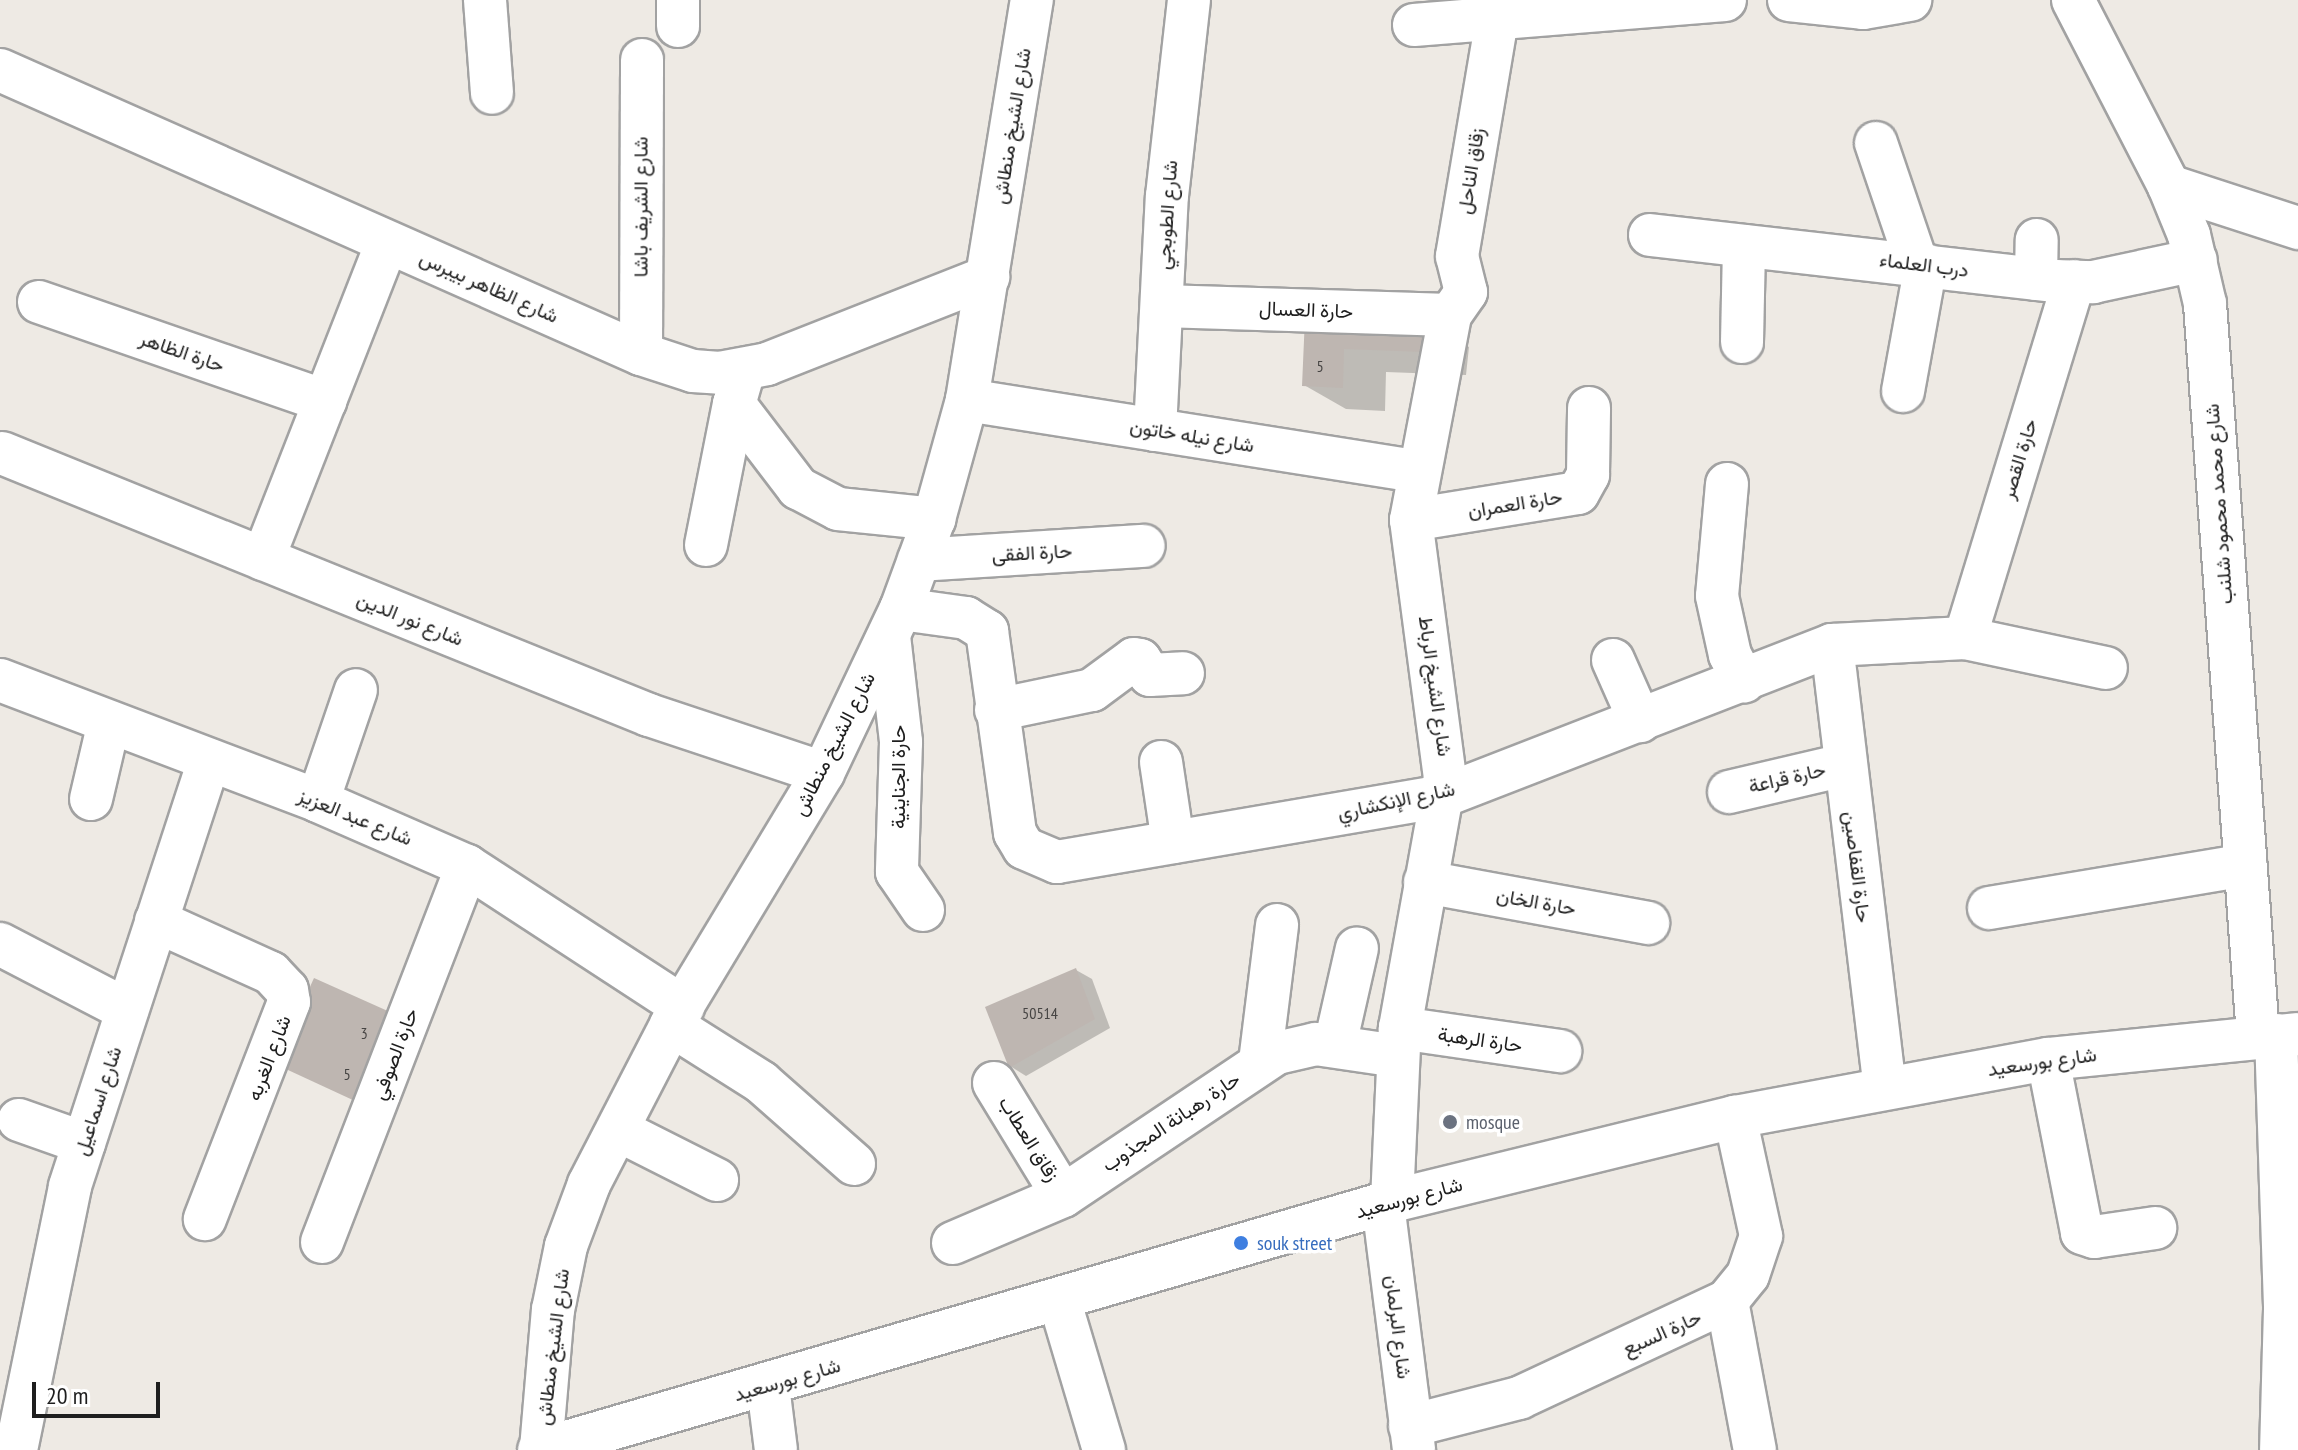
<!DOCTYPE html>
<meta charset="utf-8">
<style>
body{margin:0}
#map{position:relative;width:2298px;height:1450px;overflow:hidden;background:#eeeae4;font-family:"PT Sans Narrow",Vazirmatn,sans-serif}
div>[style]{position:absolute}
.shadow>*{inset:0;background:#0003}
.building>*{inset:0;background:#beb6b1}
.roads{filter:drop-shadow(2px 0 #a2a2a2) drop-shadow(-2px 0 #a2a2a2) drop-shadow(0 2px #a2a2a2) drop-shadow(0 -2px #a2a2a2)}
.minor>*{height:42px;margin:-21px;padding:0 21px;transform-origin:21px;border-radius:21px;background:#fff}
.dots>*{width:22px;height:22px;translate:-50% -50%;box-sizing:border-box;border:4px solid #fff;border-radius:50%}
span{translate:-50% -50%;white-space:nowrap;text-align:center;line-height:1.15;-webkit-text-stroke:7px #fff;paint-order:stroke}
.number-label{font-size:16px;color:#464443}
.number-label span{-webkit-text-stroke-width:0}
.street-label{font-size:20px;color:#1e1e1e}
.worship-label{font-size:20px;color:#5b616d}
.left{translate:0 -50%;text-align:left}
.shop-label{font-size:20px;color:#366cbe}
.scale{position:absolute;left:32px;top:1382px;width:128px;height:36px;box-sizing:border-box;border:4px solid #1e1e1e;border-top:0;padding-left:10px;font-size:24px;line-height:28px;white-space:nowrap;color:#1e1e1e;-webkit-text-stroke:6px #fff;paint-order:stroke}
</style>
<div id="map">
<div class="shadow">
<div style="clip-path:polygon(1307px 319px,1427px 323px,1469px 347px,1466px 375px,1386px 372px,1385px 411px,1346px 409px,1304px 385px)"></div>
<div style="clip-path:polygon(1076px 970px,1092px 979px,1110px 1028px,1026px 1076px,1010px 1066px)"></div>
</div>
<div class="building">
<div style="clip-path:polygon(1305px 317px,1428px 321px,1424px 352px,1344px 349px,1343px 388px,1302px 386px)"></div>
<div style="clip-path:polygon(1076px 968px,1095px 1019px,1009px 1068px,985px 1007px)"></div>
<div style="clip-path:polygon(314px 978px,390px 1012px,355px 1101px,275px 1064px)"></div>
</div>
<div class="roads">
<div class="minor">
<div style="left:485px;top:0;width:93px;rotate:85.7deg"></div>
<div style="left:1789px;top:0;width:74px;rotate:6.2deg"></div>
<div style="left:1863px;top:8px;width:48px;rotate:-9.7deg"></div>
<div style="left:2073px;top:0;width:209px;rotate:62.7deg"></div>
<div style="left:2169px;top:186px;width:53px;rotate:67.8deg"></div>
<div style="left:2189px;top:235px;width:71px;rotate:76.9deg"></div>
<div style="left:2205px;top:304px;width:735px;rotate:85.86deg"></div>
<div style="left:1414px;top:25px;width:312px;rotate:-4.6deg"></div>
<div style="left:678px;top:26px;width:26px;rotate:-90deg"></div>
<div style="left:0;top:70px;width:701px;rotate:23.9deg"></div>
<div style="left:641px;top:354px;width:55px;rotate:18.1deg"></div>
<div style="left:693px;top:371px;width:27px;rotate:4deg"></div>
<div style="left:720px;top:373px;width:48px;rotate:-10.8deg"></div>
<div style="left:767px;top:364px;width:238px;rotate:-21.5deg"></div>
<div style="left:1876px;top:143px;width:128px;rotate:71.3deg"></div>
<div style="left:2169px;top:186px;width:136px;rotate:18deg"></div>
<div style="left:1650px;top:235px;width:408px;rotate:6.5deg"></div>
<div style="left:2055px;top:281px;width:38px;rotate:2deg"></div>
<div style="left:2093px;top:282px;width:105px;rotate:-12.1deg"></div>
<div style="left:2036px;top:279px;width:39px;rotate:-89deg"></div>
<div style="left:39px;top:302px;width:303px;rotate:19.1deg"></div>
<div style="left:1162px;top:306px;width:288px;rotate:1.8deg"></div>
<div style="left:1450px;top:315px;width:28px;rotate:-55deg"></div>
<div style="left:1466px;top:292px;width:37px;rotate:-104deg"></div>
<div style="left:1457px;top:256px;width:240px;rotate:-80.4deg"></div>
<div style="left:1742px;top:342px;width:96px;rotate:-88.8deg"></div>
<div style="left:641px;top:354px;width:294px;rotate:-89.8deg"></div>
<div style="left:744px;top:370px;width:35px;rotate:106deg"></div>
<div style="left:734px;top:404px;width:106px;rotate:52.7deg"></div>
<div style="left:798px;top:488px;width:45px;rotate:27.7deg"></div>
<div style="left:838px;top:509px;width:97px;rotate:5.9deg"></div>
<div style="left:1903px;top:391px;width:128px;rotate:-79.7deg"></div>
<div style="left:967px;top:400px;width:456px;rotate:9deg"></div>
<div style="left:1155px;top:430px;width:234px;rotate:-87.1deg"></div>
<div style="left:1167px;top:196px;width:197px;rotate:-83.6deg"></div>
<div style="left:2px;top:453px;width:698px;rotate:22.05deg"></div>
<div style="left:649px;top:715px;width:183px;rotate:18.4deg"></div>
<div style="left:1727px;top:484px;width:112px;rotate:95.1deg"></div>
<div style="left:1717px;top:596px;width:60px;rotate:77.6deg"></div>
<div style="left:1730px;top:655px;width:30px;rotate:62deg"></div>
<div style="left:1411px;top:520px;width:169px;rotate:-9.2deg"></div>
<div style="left:1578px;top:493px;width:21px;rotate:-61deg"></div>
<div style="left:1588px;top:475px;width:67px;rotate:-89.1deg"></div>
<div style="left:706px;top:545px;width:144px;rotate:-78.8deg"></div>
<div style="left:263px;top:559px;width:340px;rotate:-68.6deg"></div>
<div style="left:919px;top:560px;width:225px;rotate:-3.6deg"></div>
<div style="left:901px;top:609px;width:66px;rotate:7.9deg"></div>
<div style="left:966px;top:618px;width:25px;rotate:32deg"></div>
<div style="left:987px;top:631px;width:204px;rotate:82.1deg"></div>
<div style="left:1015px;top:833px;width:17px;rotate:59deg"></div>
<div style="left:1024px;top:848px;width:36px;rotate:23deg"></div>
<div style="left:1057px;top:862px;width:392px;rotate:-9.7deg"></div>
<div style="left:1443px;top:796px;width:417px;rotate:-21.2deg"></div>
<div style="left:1832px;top:645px;width:133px;rotate:-3deg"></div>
<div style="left:1965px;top:638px;width:144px;rotate:12deg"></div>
<div style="left:889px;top:636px;width:107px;rotate:83.5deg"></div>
<div style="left:901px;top:742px;width:130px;rotate:91.8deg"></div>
<div style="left:897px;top:872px;width:46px;rotate:55.6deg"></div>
<div style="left:1965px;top:638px;width:373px;rotate:-73deg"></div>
<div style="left:1832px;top:645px;width:446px;rotate:83.2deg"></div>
<div style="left:1613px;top:660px;width:67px;rotate:66.1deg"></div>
<div style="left:0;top:680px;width:340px;rotate:20.8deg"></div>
<div style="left:318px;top:801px;width:163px;rotate:23.6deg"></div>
<div style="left:467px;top:866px;width:258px;rotate:33.1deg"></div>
<div style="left:996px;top:710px;width:98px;rotate:-11.8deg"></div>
<div style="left:1092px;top:690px;width:52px;rotate:-36.4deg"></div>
<div style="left:1134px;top:659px;width:6px;rotate:9deg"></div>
<div style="left:1140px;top:660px;width:18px;rotate:56deg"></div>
<div style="left:1150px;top:675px;width:33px;rotate:-3deg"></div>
<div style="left:1161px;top:762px;width:81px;rotate:81.5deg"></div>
<div style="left:1729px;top:792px;width:118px;rotate:-13.2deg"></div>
<div style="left:91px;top:799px;width:79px;rotate:-76.8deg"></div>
<div style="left:318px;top:801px;width:117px;rotate:-71.1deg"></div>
<div style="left:1425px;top:882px;width:227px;rotate:10.4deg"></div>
<div style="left:1989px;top:908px;width:260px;rotate:-9.5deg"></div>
<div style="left:156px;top:921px;width:126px;rotate:24.3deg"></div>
<div style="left:271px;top:973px;width:23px;rotate:47deg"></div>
<div style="left:287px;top:990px;width:12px;rotate:81deg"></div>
<div style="left:289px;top:1002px;width:233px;rotate:111.2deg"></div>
<div style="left:0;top:944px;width:143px;rotate:27.5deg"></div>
<div style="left:671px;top:1025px;width:107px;rotate:32.3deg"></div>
<div style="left:761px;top:1082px;width:124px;rotate:41.4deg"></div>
<div style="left:1400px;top:1028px;width:162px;rotate:8.2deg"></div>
<div style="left:2276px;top:1035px;width:274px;rotate:88.1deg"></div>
<div style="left:2285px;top:1309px;width:141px;rotate:91.6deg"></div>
<div style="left:1335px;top:1045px;width:99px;rotate:-77.2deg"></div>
<div style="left:2048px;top:1059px;width:177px;rotate:78.9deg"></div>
<div style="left:2082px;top:1233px;width:13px;rotate:18deg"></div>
<div style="left:2094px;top:1237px;width:62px;rotate:-8.4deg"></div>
<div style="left:1260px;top:1062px;width:138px;rotate:-82.9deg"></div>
<div style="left:994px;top:1083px;width:132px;rotate:58.6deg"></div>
<div style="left:19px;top:1120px;width:69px;rotate:19.5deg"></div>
<div style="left:618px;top:1130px;width:111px;rotate:26.8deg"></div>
<div style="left:1392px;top:1201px;width:173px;rotate:-87.4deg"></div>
<div style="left:1400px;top:1028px;width:254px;rotate:-79.8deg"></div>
<div style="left:1445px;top:778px;width:260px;rotate:-97.5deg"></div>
<div style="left:1411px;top:520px;width:209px;rotate:-79.2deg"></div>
<div style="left:1383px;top:1204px;width:248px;rotate:82.8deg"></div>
<div style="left:322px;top:1242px;width:403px;rotate:-68.9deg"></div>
<div style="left:953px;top:1243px;width:120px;rotate:-23.1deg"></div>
<div style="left:1063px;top:1196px;width:257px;rotate:-33.8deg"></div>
<div style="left:1277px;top:1053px;width:40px;rotate:-13deg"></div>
<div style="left:1316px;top:1044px;width:82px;rotate:8.4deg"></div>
<div style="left:1059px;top:1299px;width:158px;rotate:73.4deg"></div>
<div style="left:1727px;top:1301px;width:152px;rotate:79.4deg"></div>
<div style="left:768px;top:1386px;width:64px;rotate:82.9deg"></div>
<div style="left:1410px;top:1426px;width:113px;rotate:-14.4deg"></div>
<div style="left:1519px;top:1398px;width:230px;rotate:-25deg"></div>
<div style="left:1727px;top:1301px;width:33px;rotate:-51deg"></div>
<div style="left:1748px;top:1275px;width:41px;rotate:-71.6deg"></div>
<div style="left:1761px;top:1236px;width:122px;rotate:-102.3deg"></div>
<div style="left:541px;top:1449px;width:140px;rotate:-85.1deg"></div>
<div style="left:553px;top:1310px;width:65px;rotate:-78.5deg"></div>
<div style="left:566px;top:1246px;width:66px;rotate:-69.6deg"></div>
<div style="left:589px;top:1184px;width:179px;rotate:-62.7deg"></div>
<div style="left:671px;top:1025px;width:294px;rotate:-58.9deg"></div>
<div style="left:823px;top:773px;width:182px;rotate:-64.6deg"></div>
<div style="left:901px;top:609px;width:96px;rotate:-69.9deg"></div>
<div style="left:934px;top:519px;width:123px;rotate:-74.5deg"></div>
<div style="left:967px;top:400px;width:405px;rotate:-80.8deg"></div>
<div style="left:16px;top:1450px;width:269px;rotate:-78.4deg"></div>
<div style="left:70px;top:1186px;width:448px;rotate:-71.9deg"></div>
<div style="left:539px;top:1450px;width:889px;rotate:-16.27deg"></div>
<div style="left:1392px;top:1201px;width:353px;rotate:-13.8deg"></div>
<div style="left:1735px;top:1117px;width:318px;rotate:-10.5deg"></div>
<div style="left:2048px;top:1059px;width:251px;rotate:-5.7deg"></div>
</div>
</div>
<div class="dots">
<div style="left:1450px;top:1122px;background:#6b7280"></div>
<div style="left:1241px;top:1243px;background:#3f7fe0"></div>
</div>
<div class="number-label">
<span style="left:1320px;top:366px">5</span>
<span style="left:1040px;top:1013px">50514</span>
<span style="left:364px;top:1033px">3</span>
<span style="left:347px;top:1074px">5</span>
</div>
<div class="street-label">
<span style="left:1012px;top:126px;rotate:-81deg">شارع الشيخ منطاش</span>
<span style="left:1471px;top:171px;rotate:-81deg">زقاق الناحل</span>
<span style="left:641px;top:207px;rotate:-90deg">شارع الشريف باشا</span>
<span style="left:1167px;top:215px;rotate:-86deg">شارع الطوبجي</span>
<span style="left:1924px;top:265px;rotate:7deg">درب العلماء</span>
<span style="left:489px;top:287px;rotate:24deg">شارع الظاهر بيبرس</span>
<span style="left:1306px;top:310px;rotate:2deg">حارة العسال</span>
<span style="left:182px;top:352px;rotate:19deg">حارة الظاهر</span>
<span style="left:1192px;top:436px;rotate:9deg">شارع نيله خاتون</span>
<span style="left:2019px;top:459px;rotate:-73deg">حارة القصر</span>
<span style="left:1515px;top:504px;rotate:-9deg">حارة العمران</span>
<span style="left:2219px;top:504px;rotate:-94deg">شارع محمد محمود شلنب</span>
<span style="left:1032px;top:553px;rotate:-3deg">حارة الفقى</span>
<span style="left:410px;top:619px;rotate:22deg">شارع نور الدين</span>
<span style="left:1435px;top:686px;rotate:82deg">شارع الشيخ الرباط</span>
<span style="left:834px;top:744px;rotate:-63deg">شارع الشيخ منطاش</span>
<span style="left:898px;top:777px;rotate:-90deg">حارة الجناينية</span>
<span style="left:1787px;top:778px;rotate:-13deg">حارة قراعة</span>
<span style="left:1396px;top:801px;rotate:-12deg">شارع الإنكشاري</span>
<span style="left:355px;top:817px;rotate:22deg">شارع عبد العزيز</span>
<span style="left:1857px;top:867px;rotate:83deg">حارة القفاصين</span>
<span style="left:1536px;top:902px;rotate:10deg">حارة الخان</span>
<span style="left:1480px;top:1040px;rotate:8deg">حارة الرهبة</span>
<span style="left:395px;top:1054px;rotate:-69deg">حارة الصوفي</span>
<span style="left:269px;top:1058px;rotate:-69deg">شارع الغربه</span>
<span style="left:2042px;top:1062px;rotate:-8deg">شارع بورسعيد</span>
<span style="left:98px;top:1101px;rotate:-72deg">شارع اسماعيل</span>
<span style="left:1171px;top:1122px;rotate:-34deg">حارة رهبانة المجذوب</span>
<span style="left:1029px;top:1139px;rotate:58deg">زقاق العطاب</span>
<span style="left:1409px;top:1198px;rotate:-15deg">شارع بورسعيد</span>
<span style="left:1398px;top:1327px;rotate:83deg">شارع البرلمان</span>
<span style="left:1662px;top:1333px;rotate:-24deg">حارة السبع</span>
<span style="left:553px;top:1347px;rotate:-83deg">شارع الشيخ منطاش</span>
<span style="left:787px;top:1380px;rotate:-16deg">شارع بورسعيد</span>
</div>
<div class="worship-label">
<span class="left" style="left:1466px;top:1122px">mosque</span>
</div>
<div class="shop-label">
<span class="left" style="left:1257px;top:1243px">souk street</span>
</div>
<div class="scale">20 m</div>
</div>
